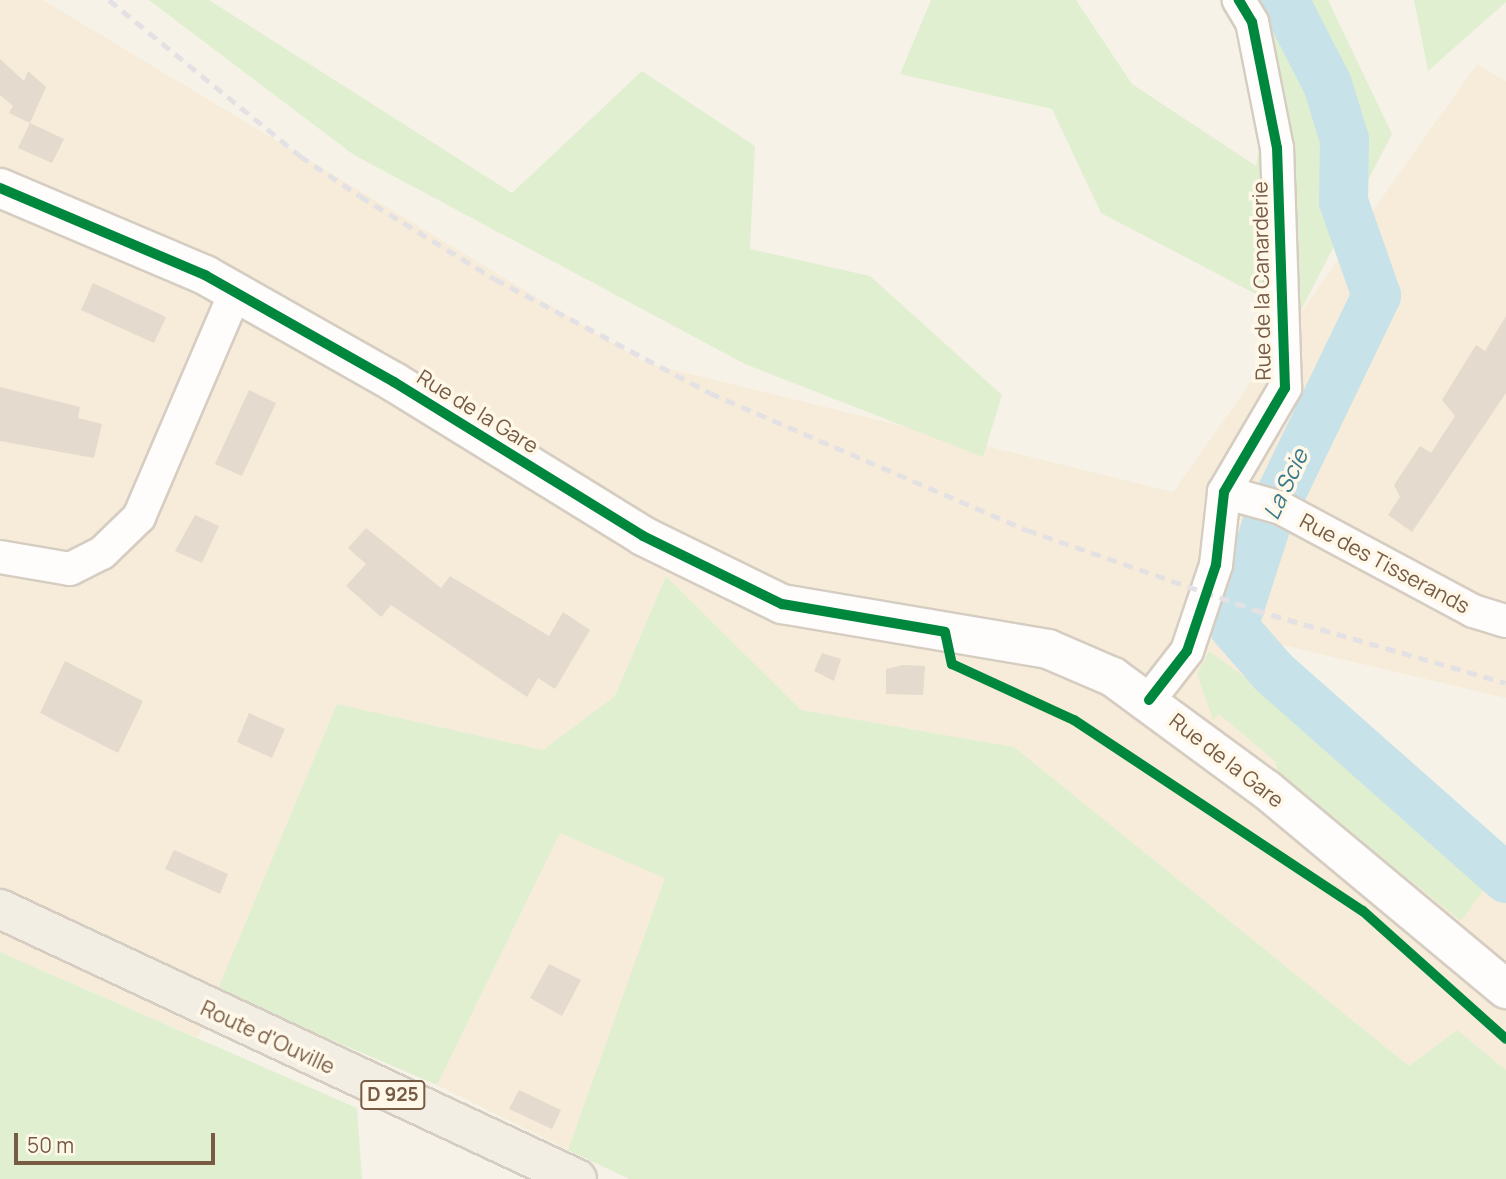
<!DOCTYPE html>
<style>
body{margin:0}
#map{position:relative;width:1506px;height:1179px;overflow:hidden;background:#f7f2e7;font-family:Manrope,sans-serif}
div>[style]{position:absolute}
.residential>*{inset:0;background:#f7ecd9}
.green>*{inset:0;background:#e0efd0}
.river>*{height:49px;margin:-24.5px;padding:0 24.5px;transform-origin:24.5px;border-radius:24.5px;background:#c7e3e9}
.building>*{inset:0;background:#e4dace}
.roads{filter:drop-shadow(2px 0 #d6cdc2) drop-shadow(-2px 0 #d6cdc2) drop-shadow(0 2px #d6cdc2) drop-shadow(0 -2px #d6cdc2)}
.street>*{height:32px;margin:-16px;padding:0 16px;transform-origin:16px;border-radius:16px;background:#fefdfb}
.secondary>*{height:38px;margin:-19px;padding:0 19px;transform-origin:19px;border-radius:19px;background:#fefdfb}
.primary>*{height:38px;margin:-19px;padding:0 19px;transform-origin:19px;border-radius:19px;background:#f2eee4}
.rail>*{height:5px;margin-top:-2.5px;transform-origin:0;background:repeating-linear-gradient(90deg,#e4e1e4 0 10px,transparent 0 17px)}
.cycleway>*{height:10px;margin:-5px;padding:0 5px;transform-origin:5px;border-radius:5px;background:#00873e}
span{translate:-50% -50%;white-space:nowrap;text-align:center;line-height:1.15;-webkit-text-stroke:7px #fff8e8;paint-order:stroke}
.shield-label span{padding:2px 5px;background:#fff8e8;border:2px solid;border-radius:5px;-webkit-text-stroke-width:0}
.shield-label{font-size:19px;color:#775b45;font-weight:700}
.street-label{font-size:21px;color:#775b45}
.water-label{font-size:23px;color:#3c7a8d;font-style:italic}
.scale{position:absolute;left:14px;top:1133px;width:201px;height:32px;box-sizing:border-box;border:4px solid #775b45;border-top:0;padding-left:9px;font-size:21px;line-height:24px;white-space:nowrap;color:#775b45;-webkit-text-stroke:5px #fff8e8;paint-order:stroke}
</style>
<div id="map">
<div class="residential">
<div style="clip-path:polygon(0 0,43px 0,646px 363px,1173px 492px,1477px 64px,1506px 81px,1506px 698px,1282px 645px,1270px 697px,1506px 868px,1506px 1070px,1457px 1030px,1409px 1066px,1014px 747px,801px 710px,666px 576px,615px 696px,543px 750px,337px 704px,198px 1038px,0 952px)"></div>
<div style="clip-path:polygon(560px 833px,666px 878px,568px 1150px,437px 1085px)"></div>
</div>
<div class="green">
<div style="clip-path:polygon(149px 0,209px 0,512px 193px,642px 71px,755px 146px,750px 249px,870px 276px,1002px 395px,983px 457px,745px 364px,354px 155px)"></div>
<div style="clip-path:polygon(931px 0,1076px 0,1132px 84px,1256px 166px,1274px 50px,1243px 0,1328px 0,1392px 134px,1298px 316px,1101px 213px,1052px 109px,900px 74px)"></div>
<div style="clip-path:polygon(1414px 0,1506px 0,1506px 2px,1428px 71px)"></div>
<div style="clip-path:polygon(666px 576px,801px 710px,1014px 747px,1409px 1066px,1457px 1030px,1506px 1070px,1506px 1179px,629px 1179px,568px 1150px,665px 878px,560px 833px,437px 1085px,217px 991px,337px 704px,543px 750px,615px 696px)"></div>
<div style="clip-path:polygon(1209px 651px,1391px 784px,1491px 880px,1461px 921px,1278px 775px,1276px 762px,1219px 714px,1213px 720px,1197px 674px)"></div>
<div style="clip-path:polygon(0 952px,357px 1108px,362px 1179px,0 1179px)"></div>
</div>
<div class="river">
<div style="left:1284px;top:0;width:94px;rotate:62.9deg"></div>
<div style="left:1327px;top:84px;width:58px;rotate:72.8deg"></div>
<div style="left:1344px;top:139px;width:62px;rotate:90.9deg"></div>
<div style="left:1343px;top:201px;width:100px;rotate:70.7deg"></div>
<div style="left:1376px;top:295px;width:251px;rotate:115.7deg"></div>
<div style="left:1267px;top:521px;width:110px;rotate:107.9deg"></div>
<div style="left:1233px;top:626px;width:61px;rotate:49deg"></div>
<div style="left:1273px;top:672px;width:311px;rotate:41.5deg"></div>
</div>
<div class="building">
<div style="clip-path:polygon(0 59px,24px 81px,28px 71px,46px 87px,30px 123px,9px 113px,13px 106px,0 95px)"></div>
<div style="clip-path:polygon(30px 123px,64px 139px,52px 163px,18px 148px)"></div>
<div style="clip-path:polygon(93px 283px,166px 317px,154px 343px,81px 310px)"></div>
<div style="clip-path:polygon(1506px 316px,1506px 393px,1412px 532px,1388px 515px,1400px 497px,1394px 485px,1420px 446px,1431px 453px,1455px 416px,1442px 400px,1476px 345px,1485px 351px)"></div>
<div style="clip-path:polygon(0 387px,80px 407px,78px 418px,102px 424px,94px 458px,0 441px)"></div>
<div style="clip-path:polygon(249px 390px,276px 403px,242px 476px,215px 464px)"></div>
<div style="clip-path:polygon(195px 515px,219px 526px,202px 563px,175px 551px)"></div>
<div style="clip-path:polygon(366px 528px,441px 588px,450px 576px,549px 636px,563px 612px,590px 630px,555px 689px,538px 678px,527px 697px,391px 605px,381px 617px,346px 586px,366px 564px,348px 548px)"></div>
<div style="clip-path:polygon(822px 653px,841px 659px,834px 681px,814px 671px)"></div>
<div style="clip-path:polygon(65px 661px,143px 701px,118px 753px,40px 713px)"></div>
<div style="clip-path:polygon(903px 665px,925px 666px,923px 695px,886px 694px,886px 669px)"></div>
<div style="clip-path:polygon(249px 713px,285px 729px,272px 758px,237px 742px)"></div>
<div style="clip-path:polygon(174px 850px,228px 874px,220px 894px,165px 869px)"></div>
<div style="clip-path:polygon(549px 964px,581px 980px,562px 1016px,530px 998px)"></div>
<div style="clip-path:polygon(519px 1090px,561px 1110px,552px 1129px,509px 1109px)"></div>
</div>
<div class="roads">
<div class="street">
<div style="left:1224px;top:492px;width:59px;rotate:15.7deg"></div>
<div style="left:1281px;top:508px;width:218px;rotate:28.2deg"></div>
<div style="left:1473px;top:611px;width:34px;rotate:17deg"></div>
<div style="left:0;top:557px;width:71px;rotate:9.7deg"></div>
<div style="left:70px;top:569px;width:36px;rotate:-27deg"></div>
<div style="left:102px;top:553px;width:52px;rotate:-44.2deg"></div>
<div style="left:139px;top:517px;width:244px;rotate:-66.8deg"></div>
<div style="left:1149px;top:700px;width:62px;rotate:-52.2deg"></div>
<div style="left:1187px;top:651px;width:91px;rotate:-71.4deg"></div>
<div style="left:1216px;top:565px;width:73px;rotate:-83.7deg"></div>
<div style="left:1224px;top:492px;width:121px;rotate:-59.6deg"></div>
<div style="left:1285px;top:388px;width:240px;rotate:-91.9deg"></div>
<div style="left:1277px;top:148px;width:128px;rotate:-101.2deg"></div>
<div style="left:1252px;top:22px;width:26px;rotate:-121deg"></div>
</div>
<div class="secondary">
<div style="left:0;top:188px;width:223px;rotate:23deg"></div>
<div style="left:205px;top:275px;width:217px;rotate:29.5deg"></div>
<div style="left:394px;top:382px;width:293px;rotate:31.7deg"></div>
<div style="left:643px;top:536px;width:155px;rotate:26.1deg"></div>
<div style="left:782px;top:604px;width:270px;rotate:9.6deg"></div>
<div style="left:1048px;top:649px;width:71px;rotate:23.3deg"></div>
<div style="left:1113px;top:677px;width:191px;rotate:36.3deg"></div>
<div style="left:1267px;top:790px;width:311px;rotate:39.8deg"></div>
</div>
<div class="primary">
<div style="left:0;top:909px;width:637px;rotate:25.08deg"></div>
</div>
</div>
<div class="rail">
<div style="left:109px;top:0;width:247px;rotate:39.2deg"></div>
<div style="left:300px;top:156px;width:72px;rotate:33.7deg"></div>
<div style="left:360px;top:196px;width:158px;rotate:31.6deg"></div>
<div style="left:495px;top:279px;width:243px;rotate:27.9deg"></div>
<div style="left:710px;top:393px;width:345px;rotate:23.4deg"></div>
<div style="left:1027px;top:530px;width:242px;rotate:19.3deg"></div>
<div style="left:1255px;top:610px;width:261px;rotate:16.2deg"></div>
</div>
<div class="cycleway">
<div style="left:0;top:188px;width:223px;rotate:23deg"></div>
<div style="left:205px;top:275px;width:217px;rotate:29.5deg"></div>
<div style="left:394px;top:382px;width:293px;rotate:31.7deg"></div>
<div style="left:643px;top:536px;width:155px;rotate:26.1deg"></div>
<div style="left:782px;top:604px;width:165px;rotate:9.7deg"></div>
<div style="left:945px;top:632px;width:33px;rotate:78deg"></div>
<div style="left:952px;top:664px;width:134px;rotate:24.7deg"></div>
<div style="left:1074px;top:720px;width:346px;rotate:33.5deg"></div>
<div style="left:1363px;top:911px;width:192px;rotate:41.8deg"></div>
<div style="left:1149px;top:700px;width:62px;rotate:-52.2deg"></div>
<div style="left:1187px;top:651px;width:91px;rotate:-71.4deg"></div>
<div style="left:1216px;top:565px;width:73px;rotate:-83.7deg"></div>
<div style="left:1224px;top:492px;width:121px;rotate:-59.6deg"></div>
<div style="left:1285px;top:388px;width:240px;rotate:-91.9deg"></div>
<div style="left:1277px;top:148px;width:128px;rotate:-101.2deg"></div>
<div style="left:1252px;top:22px;width:26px;rotate:-121deg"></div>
</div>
<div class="shield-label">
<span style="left:393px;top:1095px">D 925</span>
</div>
<div class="street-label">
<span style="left:1261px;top:281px;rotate:-91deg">Rue de la Canarderie</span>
<span style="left:478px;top:411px;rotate:32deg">Rue de la Gare</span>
<span style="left:1385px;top:563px;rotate:28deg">Rue des Tisserands</span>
<span style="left:1227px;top:760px;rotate:38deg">Rue de la Gare</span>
<span style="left:268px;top:1037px;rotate:25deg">Route d'Ouville</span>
</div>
<div class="water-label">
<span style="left:1285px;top:484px;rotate:-65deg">La Scie</span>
</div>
<div class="scale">50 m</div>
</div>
